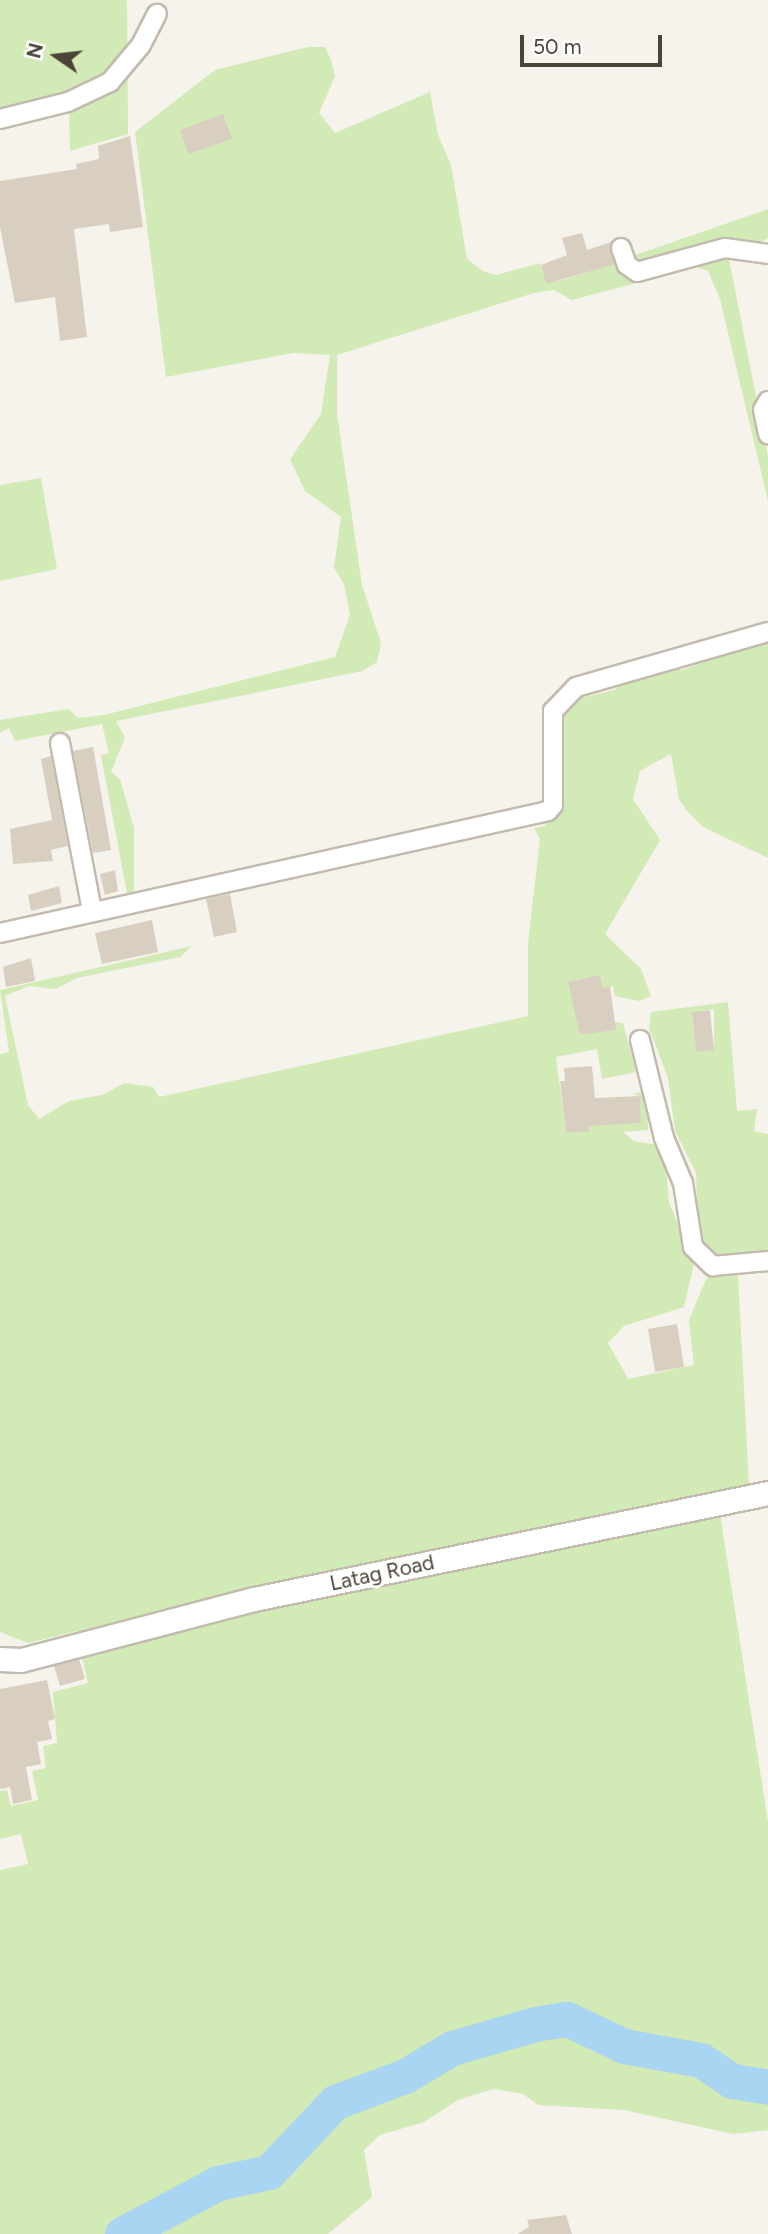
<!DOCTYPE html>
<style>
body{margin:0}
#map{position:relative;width:768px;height:2234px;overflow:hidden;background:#f6f3ec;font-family:Figtree,sans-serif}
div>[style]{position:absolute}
.green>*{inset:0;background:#d2eab5}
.river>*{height:35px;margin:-17.5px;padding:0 17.5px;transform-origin:17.5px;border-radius:17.5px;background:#a9d4f2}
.building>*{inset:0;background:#d8cfc1}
.roads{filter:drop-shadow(2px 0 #c2bbae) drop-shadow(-2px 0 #c2bbae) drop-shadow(0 2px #c2bbae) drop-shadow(0 -2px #c2bbae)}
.minor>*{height:18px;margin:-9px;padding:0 9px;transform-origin:9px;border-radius:9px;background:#fff}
.tertiary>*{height:23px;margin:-11.5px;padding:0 11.5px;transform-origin:11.5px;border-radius:11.5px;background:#fff}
span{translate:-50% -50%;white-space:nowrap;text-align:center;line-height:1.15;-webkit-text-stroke:6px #fff;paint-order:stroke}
.street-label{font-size:21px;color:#4b4439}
.north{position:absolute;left:21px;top:21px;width:70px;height:70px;-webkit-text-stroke:5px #fff;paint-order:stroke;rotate:284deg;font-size:19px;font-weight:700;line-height:28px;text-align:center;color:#4b4439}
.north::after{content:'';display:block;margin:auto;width:24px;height:32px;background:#4b4439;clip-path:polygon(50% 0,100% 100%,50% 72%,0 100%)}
.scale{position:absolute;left:520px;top:35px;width:142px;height:32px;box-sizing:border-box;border:4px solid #4b4439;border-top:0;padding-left:9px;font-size:21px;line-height:24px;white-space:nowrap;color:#4b4439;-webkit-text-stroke:5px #fff;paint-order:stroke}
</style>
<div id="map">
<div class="green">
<div style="clip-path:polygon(0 0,127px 0,128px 134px,70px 151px,69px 108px,0 124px)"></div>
<div style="clip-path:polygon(308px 47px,325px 47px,331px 60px,335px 76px,319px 113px,335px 133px,430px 92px,438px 135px,451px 165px,467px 259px,483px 271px,496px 275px,540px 263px,546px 283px,566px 279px,768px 209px,768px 238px,729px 259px,768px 457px,768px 501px,720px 299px,708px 271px,697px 267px,572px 300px,554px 290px,534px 293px,337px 355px,337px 414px,362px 585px,381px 643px,377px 662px,363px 671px,116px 721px,125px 737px,111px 772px,120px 779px,134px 828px,134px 891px,127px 893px,101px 755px,109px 753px,102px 724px,15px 741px,9px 728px,0 733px,0 720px,69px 709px,78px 718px,104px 715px,335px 657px,350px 615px,344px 584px,334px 568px,341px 517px,305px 491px,290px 459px,321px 414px,330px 355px,293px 353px,166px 377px,135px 132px,215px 70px)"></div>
<div style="clip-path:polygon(41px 478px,57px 569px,0 581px,0 485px)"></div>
<div style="clip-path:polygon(768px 639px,768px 858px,703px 827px,687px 811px,679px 799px,671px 754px,640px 771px,633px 799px,660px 840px,605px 934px,641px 969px,651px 996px,639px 1001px,615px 996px,613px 986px,603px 988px,600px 975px,569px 982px,580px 1035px,615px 1030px,614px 1022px,623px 1023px,636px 1072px,602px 1079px,597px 1049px,556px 1057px,566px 1133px,589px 1132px,590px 1125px,641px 1123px,640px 1097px,634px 1093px,647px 1092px,648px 1130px,623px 1132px,634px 1141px,658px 1145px,665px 1156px,669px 1202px,694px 1263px,684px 1307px,624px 1326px,608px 1343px,628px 1379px,694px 1365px,689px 1320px,703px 1286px,708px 1277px,738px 1274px,749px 1487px,227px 1595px,28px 1643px,0 1632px,0 1054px,9px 1052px,0 990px,192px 946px,180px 957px,77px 978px,55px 989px,29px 986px,5px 996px,28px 1105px,39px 1119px,69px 1101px,102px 1095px,125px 1083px,153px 1087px,159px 1097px,528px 1016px,528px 943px,540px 839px,534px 828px,545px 826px,550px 785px,547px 709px,572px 693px,581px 698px,614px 690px,658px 661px,682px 670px)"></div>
<div style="clip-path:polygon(evenodd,728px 1002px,737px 1111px,757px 1109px,754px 1131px,768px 1134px,768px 1253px,722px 1260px,711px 1256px,698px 1236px,696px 1173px,675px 1131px,668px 1078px,649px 1028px,651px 1012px,728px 1002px,714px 1009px,714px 1050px,696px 1052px,692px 1012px,714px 1009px)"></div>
<div style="clip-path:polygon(720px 1514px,768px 1822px,768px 2130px,733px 2134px,624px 2110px,538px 2105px,523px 2094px,493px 2089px,458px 2100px,424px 2122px,380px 2135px,364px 2150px,372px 2197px,328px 2234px,0 2234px,0 1870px,28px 1864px,21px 1834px,0 1839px,0 1791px,7px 1790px,11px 1806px,38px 1800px,32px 1771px,46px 1768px,43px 1746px,57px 1743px,53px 1692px,88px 1683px,81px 1654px,262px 1609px)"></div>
</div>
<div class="river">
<div style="left:122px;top:2234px;width:109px;rotate:-28deg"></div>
<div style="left:218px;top:2183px;width:52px;rotate:-12.2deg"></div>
<div style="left:269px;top:2172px;width:96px;rotate:-46.7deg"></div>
<div style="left:335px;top:2102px;width:75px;rotate:-20.4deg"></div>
<div style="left:405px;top:2076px;width:55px;rotate:-30.8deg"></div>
<div style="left:452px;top:2048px;width:86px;rotate:-16.1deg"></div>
<div style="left:535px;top:2024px;width:32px;rotate:-9deg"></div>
<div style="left:567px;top:2019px;width:63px;rotate:25.3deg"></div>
<div style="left:624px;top:2046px;width:78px;rotate:10.3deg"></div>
<div style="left:701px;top:2060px;width:37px;rotate:34deg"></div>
<div style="left:732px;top:2081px;width:36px;rotate:9deg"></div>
</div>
<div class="building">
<div style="clip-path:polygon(223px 114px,232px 139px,188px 154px,180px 130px)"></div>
<div style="clip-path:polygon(130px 136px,143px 227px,110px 232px,109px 224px,74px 229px,87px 337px,60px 341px,55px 297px,15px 303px,0 227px,0 181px,77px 169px,76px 164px,99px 159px,98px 146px)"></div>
<div style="clip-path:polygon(582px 233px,587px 250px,611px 242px,615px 264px,546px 284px,541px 265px,567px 255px,562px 238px)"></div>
<div style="clip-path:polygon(93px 747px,111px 850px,93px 853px,73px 751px)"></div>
<div style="clip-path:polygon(51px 756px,68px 846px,51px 850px,53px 861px,13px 864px,10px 829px,52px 820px,41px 759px)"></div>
<div style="clip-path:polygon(115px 870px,118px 891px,105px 895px,100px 874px)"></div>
<div style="clip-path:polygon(59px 886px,62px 903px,31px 911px,28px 895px)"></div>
<div style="clip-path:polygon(230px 894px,237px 932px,214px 937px,206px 899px)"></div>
<div style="clip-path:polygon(152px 920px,158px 952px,102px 964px,95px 933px)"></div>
<div style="clip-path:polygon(31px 958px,35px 981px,6px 987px,3px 967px)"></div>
<div style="clip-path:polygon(600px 975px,603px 988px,610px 986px,616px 1030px,580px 1035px,568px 982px)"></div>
<div style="clip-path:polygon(710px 1010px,714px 1050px,696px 1052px,692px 1012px)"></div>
<div style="clip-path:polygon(592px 1066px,595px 1098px,640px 1096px,641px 1123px,589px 1126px,589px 1132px,566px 1133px,560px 1081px,565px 1081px,564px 1068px)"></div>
<div style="clip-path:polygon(677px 1324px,684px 1367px,655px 1372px,648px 1329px)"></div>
<div style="clip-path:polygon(79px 1659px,85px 1679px,60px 1686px,54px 1666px)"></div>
<div style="clip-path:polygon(47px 1680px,55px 1719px,48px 1721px,52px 1739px,37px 1742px,41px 1764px,26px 1767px,32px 1800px,13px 1804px,10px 1787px,0 1789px,0 1689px)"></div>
<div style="clip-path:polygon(566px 2215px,572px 2234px,517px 2234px,529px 2227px,527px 2220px)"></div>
</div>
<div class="roads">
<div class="minor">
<div style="left:0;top:119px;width:70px;rotate:-14deg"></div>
<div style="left:68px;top:102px;width:47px;rotate:-25.5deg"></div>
<div style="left:110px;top:82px;width:48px;rotate:-50deg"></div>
<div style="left:141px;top:45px;width:35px;rotate:-63deg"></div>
<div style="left:621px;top:248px;width:18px;rotate:71deg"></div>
<div style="left:627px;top:265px;width:12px;rotate:35deg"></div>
<div style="left:637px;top:272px;width:91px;rotate:-15.3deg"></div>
<div style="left:725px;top:248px;width:43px;rotate:7.9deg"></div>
<div style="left:768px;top:401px;width:10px;rotate:119deg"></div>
<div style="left:763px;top:410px;width:25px;rotate:78deg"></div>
<div style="left:60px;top:743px;width:170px;rotate:79.2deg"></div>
<div style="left:0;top:933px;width:561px;rotate:-12.55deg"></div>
<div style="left:548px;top:811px;width:8px;rotate:-50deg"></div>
<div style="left:553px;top:805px;width:94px;rotate:-90deg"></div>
<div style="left:553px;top:711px;width:33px;rotate:-46deg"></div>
<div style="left:576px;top:687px;width:200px;rotate:-16deg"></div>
<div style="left:640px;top:1040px;width:101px;rotate:76.2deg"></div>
<div style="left:664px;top:1138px;width:49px;rotate:67.1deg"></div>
<div style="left:683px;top:1183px;width:65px;rotate:81.1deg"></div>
<div style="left:693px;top:1247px;width:28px;rotate:44deg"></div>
<div style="left:713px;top:1266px;width:55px;rotate:-5.2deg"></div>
</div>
<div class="tertiary">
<div style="left:0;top:1659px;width:21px;rotate:3deg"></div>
<div style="left:21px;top:1660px;width:241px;rotate:-14.7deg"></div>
<div style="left:254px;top:1599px;width:525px;rotate:-11.65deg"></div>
</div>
</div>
<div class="street-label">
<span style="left:382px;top:1573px;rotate:-12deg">Latag Road</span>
</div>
<div class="north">N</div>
<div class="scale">50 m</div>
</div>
